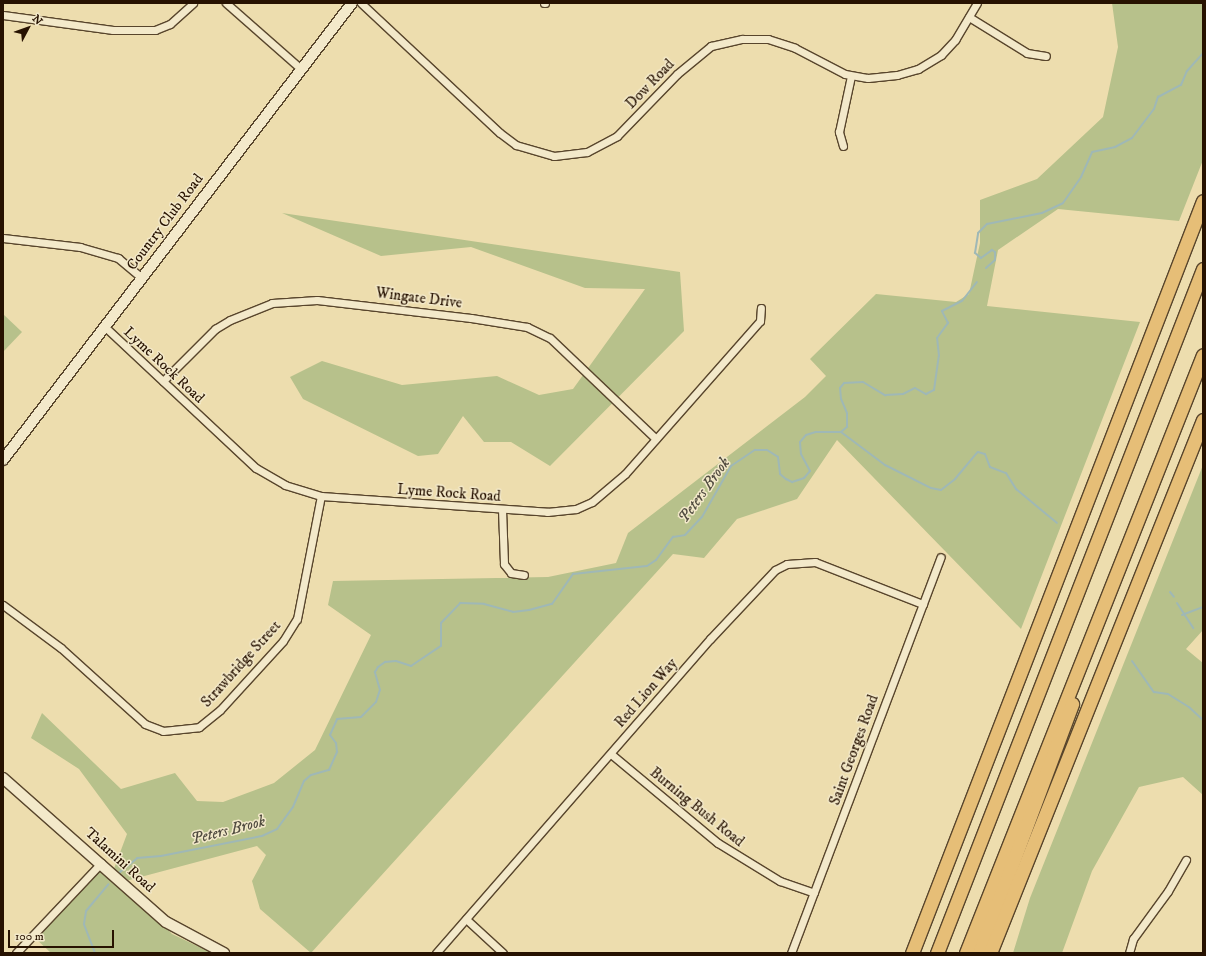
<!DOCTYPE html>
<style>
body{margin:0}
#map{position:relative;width:1206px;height:956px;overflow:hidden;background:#edddae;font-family:"IM FELL DW Pica",serif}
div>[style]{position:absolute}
.green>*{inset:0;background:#b7c18b}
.stream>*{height:2px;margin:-1px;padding:0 1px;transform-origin:1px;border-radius:1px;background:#9fb8b6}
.roads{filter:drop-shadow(1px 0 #58452c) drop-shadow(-1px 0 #58452c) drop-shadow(0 1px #58452c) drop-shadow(0 -1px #58452c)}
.street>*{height:7px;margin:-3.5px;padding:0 3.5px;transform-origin:3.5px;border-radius:3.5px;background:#f3e9ca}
.secondary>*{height:10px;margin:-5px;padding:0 5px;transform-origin:5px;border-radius:5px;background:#f3e9ca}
.highway>*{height:13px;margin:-6.5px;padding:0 6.5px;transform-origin:6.5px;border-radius:6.5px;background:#e6be77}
span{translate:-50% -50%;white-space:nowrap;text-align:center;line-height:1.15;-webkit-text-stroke:3px #f3e9ca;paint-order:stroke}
.street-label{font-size:15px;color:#271201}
.water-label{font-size:16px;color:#514c40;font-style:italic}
.frame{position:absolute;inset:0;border:4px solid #271201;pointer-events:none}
.north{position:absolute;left:8px;top:8px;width:40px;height:40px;-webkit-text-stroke:3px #f3e9ca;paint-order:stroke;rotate:49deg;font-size:11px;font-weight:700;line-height:16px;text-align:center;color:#271201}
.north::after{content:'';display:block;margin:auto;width:14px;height:18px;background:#271201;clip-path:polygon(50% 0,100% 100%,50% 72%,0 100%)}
.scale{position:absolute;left:8px;top:930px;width:106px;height:18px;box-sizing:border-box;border:2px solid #271201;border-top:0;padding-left:5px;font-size:12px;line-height:14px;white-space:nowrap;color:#271201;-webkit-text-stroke:3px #f3e9ca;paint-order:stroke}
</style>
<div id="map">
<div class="green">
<div style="clip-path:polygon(1112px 3px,1203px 3px,1203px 160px,1179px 221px,1058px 209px,998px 250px,987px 306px,1140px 322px,1021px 629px,837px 440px,797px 499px,737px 519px,704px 558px,673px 554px,311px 953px,260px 909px,252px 881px,266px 855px,257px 846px,122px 882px,172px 934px,212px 953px,51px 953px,34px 937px,99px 862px,112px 874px,127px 834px,79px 769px,31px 738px,42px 713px,121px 789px,175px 773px,197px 801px,223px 802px,274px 783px,315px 750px,371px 635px,328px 605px,333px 581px,548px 577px,616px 563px,628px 533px,805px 397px,826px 376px,810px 359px,876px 294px,956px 302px,969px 294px,980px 243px,980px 200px,1037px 179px,1103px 117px,1118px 47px)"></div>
<div style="clip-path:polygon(282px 213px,680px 272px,684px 331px,550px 466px,511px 442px,484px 442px,463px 416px,438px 454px,418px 456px,303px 399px,290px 377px,322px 361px,402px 385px,497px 376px,539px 395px,573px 389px,645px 289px,585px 288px,471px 247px,381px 256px)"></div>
<div style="clip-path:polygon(3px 314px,22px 332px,3px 352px)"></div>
<div style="clip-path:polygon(1203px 465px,1203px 630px,1186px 649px,1203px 663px,1203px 795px,1183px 777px,1139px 787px,1092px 871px,1062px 953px,1013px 953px,1030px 898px)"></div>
</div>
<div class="stream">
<div style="left:986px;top:268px;width:12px;rotate:-42deg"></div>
<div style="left:995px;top:260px;width:8px;rotate:-90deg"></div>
<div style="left:995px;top:252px;width:4px;rotate:-146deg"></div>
<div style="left:992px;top:250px;width:14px;rotate:144deg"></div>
<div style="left:981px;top:258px;width:8px;rotate:-140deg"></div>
<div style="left:975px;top:253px;width:20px;rotate:-81deg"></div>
<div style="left:978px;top:233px;width:13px;rotate:-45deg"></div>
<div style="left:987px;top:224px;width:56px;rotate:-11.3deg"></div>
<div style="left:1042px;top:213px;width:23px;rotate:-25deg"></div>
<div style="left:1063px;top:203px;width:32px;rotate:-55deg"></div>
<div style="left:1081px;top:177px;width:27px;rotate:-66deg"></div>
<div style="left:1092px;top:152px;width:24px;rotate:-12deg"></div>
<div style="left:1115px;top:147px;width:19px;rotate:-28deg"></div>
<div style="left:1132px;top:138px;width:36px;rotate:-53deg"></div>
<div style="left:1154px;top:109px;width:13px;rotate:-72deg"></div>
<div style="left:1158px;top:97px;width:26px;rotate:-28deg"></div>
<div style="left:1181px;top:85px;width:15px;rotate:-67deg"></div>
<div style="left:1187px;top:71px;width:24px;rotate:-48deg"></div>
<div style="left:841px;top:432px;width:55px;rotate:36.9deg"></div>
<div style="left:885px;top:465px;width:51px;rotate:26.6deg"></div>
<div style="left:931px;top:488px;width:10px;rotate:11deg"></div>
<div style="left:941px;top:490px;width:18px;rotate:-38deg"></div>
<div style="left:955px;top:479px;width:35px;rotate:-50deg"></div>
<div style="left:978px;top:452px;width:7px;rotate:16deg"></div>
<div style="left:985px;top:454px;width:14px;rotate:69deg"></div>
<div style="left:990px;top:467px;width:17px;rotate:21deg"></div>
<div style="left:1006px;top:473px;width:19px;rotate:58deg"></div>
<div style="left:1016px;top:489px;width:53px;rotate:39.7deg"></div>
<div style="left:1170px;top:592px;width:6px;rotate:51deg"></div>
<div style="left:1177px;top:603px;width:30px;rotate:57deg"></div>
<div style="left:1182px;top:615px;width:22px;rotate:-21deg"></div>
<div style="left:1132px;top:661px;width:38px;rotate:55deg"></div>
<div style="left:1154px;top:692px;width:14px;rotate:8deg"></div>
<div style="left:1168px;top:694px;width:25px;rotate:32deg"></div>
<div style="left:1189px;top:707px;width:19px;rotate:43deg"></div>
<div style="left:120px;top:872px;width:22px;rotate:-39deg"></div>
<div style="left:137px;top:858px;width:24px;rotate:-5deg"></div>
<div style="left:161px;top:856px;width:103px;rotate:-11.2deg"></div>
<div style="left:262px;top:836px;width:17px;rotate:-25deg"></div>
<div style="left:277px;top:829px;width:27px;rotate:-54deg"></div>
<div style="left:293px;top:807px;width:28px;rotate:-67deg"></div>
<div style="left:304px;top:781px;width:9px;rotate:-41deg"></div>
<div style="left:311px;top:775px;width:19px;rotate:-16deg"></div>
<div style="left:329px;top:770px;width:20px;rotate:-66deg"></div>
<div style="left:337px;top:752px;width:9px;rotate:-96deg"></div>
<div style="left:336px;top:743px;width:10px;rotate:-127deg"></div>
<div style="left:330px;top:735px;width:17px;rotate:-66deg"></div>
<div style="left:337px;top:719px;width:24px;rotate:-5deg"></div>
<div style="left:361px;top:717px;width:21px;rotate:-45deg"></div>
<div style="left:376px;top:702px;width:13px;rotate:-72deg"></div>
<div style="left:380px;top:690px;width:19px;rotate:-106deg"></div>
<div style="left:375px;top:672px;width:6px;rotate:-59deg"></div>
<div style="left:378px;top:667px;width:9px;rotate:-36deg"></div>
<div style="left:385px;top:662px;width:11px;rotate:-5deg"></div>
<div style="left:396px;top:661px;width:16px;rotate:18deg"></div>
<div style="left:411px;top:666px;width:36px;rotate:-34deg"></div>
<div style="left:441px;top:646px;width:23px;rotate:-90deg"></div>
<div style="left:441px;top:623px;width:28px;rotate:-46deg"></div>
<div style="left:460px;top:603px;width:24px;rotate:2deg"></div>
<div style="left:484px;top:604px;width:30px;rotate:15deg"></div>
<div style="left:513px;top:612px;width:16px;rotate:-7deg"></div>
<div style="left:529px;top:610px;width:24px;rotate:-15deg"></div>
<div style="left:552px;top:604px;width:37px;rotate:-55deg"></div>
<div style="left:573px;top:574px;width:74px;rotate:-6.2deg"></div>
<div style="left:647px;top:566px;width:11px;rotate:-34deg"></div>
<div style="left:656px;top:560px;width:29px;rotate:-54deg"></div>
<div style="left:673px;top:537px;width:12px;rotate:-9deg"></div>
<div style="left:685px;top:535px;width:25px;rotate:-47deg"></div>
<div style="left:702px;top:517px;width:59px;rotate:-60.4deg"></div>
<div style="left:731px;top:466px;width:29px;rotate:-34deg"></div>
<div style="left:755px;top:450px;width:12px"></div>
<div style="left:767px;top:450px;width:13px;rotate:32deg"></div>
<div style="left:778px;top:457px;width:17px;rotate:83deg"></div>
<div style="left:780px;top:474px;width:8px;rotate:40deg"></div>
<div style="left:786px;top:479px;width:7px;rotate:27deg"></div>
<div style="left:792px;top:482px;width:13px;rotate:-18deg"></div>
<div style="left:804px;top:478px;width:9px;rotate:-49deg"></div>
<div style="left:810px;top:471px;width:19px;rotate:-118deg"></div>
<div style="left:801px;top:454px;width:12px;rotate:-95deg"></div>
<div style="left:800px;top:442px;width:9px;rotate:-49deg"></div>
<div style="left:806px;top:435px;width:10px;rotate:-17deg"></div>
<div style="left:816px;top:432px;width:25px"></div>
<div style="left:841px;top:432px;width:8px;rotate:-40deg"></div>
<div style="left:847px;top:427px;width:14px;rotate:-90deg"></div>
<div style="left:847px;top:413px;width:15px;rotate:-113deg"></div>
<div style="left:841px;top:399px;width:11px;rotate:-95deg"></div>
<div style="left:840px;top:388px;width:6px;rotate:-51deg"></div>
<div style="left:844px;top:383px;width:19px;rotate:-3deg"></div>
<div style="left:863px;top:382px;width:26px;rotate:31deg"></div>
<div style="left:885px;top:395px;width:18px;rotate:-3deg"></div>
<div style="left:903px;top:394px;width:13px;rotate:-27deg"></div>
<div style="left:915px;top:388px;width:13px;rotate:29deg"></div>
<div style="left:926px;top:394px;width:9px;rotate:-27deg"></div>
<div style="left:934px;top:390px;width:34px;rotate:-82deg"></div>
<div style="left:939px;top:356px;width:18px;rotate:-96deg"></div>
<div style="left:937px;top:338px;width:19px;rotate:-54deg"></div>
<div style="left:948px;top:323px;width:13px;rotate:-117deg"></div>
<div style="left:942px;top:311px;width:22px;rotate:-27deg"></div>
<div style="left:962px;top:301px;width:24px;rotate:-52deg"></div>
<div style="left:95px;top:953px;width:31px;rotate:-111deg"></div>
<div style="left:84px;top:924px;width:13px;rotate:-81deg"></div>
<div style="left:86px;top:911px;width:35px;rotate:-50deg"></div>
</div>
<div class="roads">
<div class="street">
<div style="left:226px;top:3px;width:100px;rotate:41.3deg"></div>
<div style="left:361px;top:3px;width:190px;rotate:43.1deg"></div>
<div style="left:500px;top:133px;width:20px;rotate:37deg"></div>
<div style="left:516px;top:145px;width:40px;rotate:16deg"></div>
<div style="left:554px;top:156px;width:33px;rotate:-7deg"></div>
<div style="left:587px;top:152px;width:34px;rotate:-28deg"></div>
<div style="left:617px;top:136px;width:86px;rotate:-45.9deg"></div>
<div style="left:677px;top:74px;width:44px;rotate:-39.5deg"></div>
<div style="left:711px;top:46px;width:32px;rotate:-13deg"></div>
<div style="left:742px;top:39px;width:26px"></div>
<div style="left:768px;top:39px;width:28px;rotate:18deg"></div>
<div style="left:795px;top:48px;width:56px;rotate:27.5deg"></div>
<div style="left:845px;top:74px;width:23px;rotate:10deg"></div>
<div style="left:868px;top:78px;width:29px;rotate:-6deg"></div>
<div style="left:897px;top:75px;width:22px;rotate:-16deg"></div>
<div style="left:918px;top:69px;width:27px;rotate:-31deg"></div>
<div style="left:941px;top:55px;width:21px;rotate:-47deg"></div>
<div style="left:955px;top:40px;width:43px;rotate:-59.3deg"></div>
<div style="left:544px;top:3px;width:1px"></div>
<div style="left:3px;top:15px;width:111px;rotate:7.8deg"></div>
<div style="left:113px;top:30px;width:42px"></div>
<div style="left:155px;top:30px;width:16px;rotate:-22deg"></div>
<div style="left:170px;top:24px;width:31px;rotate:-42deg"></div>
<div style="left:969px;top:17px;width:68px;rotate:31.8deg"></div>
<div style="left:1027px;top:53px;width:19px;rotate:9deg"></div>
<div style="left:843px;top:146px;width:15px;rotate:-106deg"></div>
<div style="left:839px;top:132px;width:57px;rotate:-77.9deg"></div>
<div style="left:3px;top:238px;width:78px;rotate:6.7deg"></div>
<div style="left:80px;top:247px;width:40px;rotate:16deg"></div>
<div style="left:118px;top:258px;width:30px;rotate:40deg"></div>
<div style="left:104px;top:326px;width:208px;rotate:43.1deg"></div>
<div style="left:256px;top:468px;width:34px;rotate:30deg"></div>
<div style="left:285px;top:485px;width:38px;rotate:17deg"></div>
<div style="left:321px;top:496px;width:227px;rotate:4deg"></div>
<div style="left:547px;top:512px;width:29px;rotate:-6deg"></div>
<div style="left:576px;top:509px;width:17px;rotate:-24deg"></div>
<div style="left:592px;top:502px;width:43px;rotate:-40.3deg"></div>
<div style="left:625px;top:474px;width:204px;rotate:-48.6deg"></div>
<div style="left:760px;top:321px;width:13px;rotate:-86deg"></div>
<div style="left:163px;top:381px;width:74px;rotate:-45deg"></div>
<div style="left:215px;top:329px;width:17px;rotate:-31deg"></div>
<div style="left:230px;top:320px;width:45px;rotate:-22deg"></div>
<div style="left:272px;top:303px;width:45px;rotate:-3.8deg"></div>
<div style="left:317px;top:300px;width:155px;rotate:6.7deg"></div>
<div style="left:471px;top:318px;width:57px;rotate:9.1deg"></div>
<div style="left:527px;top:327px;width:25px;rotate:26deg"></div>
<div style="left:550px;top:338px;width:146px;rotate:43.6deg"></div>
<div style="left:502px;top:509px;width:55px;rotate:87.9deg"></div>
<div style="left:504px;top:564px;width:11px;rotate:52deg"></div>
<div style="left:511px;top:573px;width:13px;rotate:9deg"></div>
<div style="left:3px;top:605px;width:72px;rotate:36.6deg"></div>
<div style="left:61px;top:648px;width:113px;rotate:42.1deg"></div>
<div style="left:145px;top:724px;width:19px;rotate:21deg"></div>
<div style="left:163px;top:731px;width:36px;rotate:-6deg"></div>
<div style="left:199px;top:727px;width:27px;rotate:-39deg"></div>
<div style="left:220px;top:710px;width:93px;rotate:-47.6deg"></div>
<div style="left:283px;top:641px;width:26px;rotate:-58deg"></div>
<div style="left:297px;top:619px;width:125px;rotate:-79deg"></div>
<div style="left:611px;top:754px;width:139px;rotate:39.8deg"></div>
<div style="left:718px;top:843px;width:73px;rotate:31.5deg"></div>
<div style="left:780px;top:881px;width:36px;rotate:19deg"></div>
<div style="left:466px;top:919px;width:50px;rotate:42.6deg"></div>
<div style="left:16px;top:953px;width:124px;rotate:-46.6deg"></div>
<div style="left:436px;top:953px;width:417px;rotate:-48.9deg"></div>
<div style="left:710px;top:639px;width:95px;rotate:-46.7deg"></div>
<div style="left:775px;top:570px;width:13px;rotate:-27deg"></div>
<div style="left:787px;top:564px;width:28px;rotate:-4deg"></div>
<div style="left:815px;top:562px;width:116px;rotate:21.3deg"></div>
<div style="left:791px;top:953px;width:423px;rotate:-69.3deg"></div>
<div style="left:1129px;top:953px;width:15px;rotate:-74deg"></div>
<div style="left:1133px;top:939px;width:59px;rotate:-53.9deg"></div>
<div style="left:1168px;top:891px;width:36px;rotate:-60deg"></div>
</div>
<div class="secondary">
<div style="left:3px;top:460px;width:575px;rotate:-52.63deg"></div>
<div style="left:3px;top:778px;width:217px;rotate:41.5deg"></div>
<div style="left:166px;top:922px;width:66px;rotate:28.1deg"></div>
</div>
<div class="highway">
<div style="left:912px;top:953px;width:806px;rotate:-68.85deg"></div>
<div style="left:937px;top:953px;width:734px;rotate:-68.75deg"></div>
<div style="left:966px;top:953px;width:643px;rotate:-68.38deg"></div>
<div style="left:979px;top:953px;width:266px;rotate:-69.5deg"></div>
<div style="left:990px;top:953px;width:574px;rotate:-68.22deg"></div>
</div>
</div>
<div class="street-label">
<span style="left:650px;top:84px;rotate:-46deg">Dow Road</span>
<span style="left:165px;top:222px;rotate:-53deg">Country Club Road</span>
<span style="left:419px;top:298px;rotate:7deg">Wingate Drive</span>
<span style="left:164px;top:365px;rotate:43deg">Lyme Rock Road</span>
<span style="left:449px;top:493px;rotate:4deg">Lyme Rock Road</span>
<span style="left:241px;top:664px;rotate:-48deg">Strawbridge Street</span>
<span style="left:646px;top:693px;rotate:-49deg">Red Lion Way</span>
<span style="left:854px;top:750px;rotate:-70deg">Saint Georges Road</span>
<span style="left:697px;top:807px;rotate:39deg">Burning Bush Road</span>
<span style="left:120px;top:860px;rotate:42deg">Talamini Road</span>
</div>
<div class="water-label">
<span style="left:704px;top:490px;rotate:-54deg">Peters Brook</span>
<span style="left:228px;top:830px;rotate:-14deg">Peters Brook</span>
</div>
<div class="frame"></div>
<div class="north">N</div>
<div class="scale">100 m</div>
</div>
